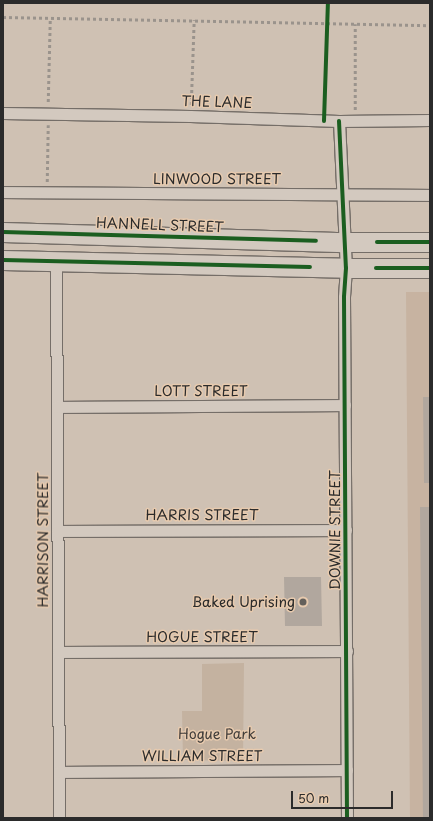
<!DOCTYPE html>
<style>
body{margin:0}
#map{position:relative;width:433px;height:821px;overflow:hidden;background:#cfc1b3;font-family:"Playpen Sans",sans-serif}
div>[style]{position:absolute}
.built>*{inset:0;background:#c7b3a1}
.green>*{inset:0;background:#c4b2a0}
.building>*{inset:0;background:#b1a79e}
.path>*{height:2.5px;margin-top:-1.25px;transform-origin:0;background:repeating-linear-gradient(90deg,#9a938c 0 3px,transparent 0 6px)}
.roads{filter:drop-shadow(1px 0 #756e68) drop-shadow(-1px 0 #756e68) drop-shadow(0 1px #756e68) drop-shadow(0 -1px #756e68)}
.minor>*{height:11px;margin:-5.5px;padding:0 5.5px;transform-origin:5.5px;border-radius:5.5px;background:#d3c9bf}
.trunk>*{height:19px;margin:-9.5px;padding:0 9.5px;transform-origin:9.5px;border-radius:9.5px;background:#d3c9bf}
.cycleway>*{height:4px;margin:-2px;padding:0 2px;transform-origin:2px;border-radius:2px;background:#1b5e20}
.dots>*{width:11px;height:11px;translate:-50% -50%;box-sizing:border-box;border:2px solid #e7caae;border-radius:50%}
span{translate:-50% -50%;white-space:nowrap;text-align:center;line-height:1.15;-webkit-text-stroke:3px #e7caae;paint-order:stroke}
.street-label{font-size:14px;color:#2b2b2b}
.poi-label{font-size:14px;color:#2b2b2b}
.right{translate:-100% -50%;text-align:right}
.park-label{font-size:14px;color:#413d3a}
.frame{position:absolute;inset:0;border:4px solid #2b2b2b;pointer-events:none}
.scale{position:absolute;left:291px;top:791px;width:102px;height:18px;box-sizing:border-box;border:2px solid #2b2b2b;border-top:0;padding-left:5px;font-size:12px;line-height:14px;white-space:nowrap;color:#2b2b2b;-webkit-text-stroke:3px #e7caae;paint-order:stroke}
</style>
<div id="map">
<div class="built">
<div style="clip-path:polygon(406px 292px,430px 292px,430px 818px,410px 818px)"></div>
</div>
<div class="green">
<div style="clip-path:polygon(244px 663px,243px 761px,183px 760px,182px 711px,202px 711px,202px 664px)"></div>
</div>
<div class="building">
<div style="clip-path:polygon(423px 397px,430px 397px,430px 483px,424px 483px)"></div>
<div style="clip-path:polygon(420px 507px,430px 507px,430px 818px,423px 818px)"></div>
<div style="clip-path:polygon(284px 577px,321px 577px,322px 626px,285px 626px)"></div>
</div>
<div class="path">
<div style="left:3px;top:17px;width:427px;rotate:1.1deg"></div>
<div style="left:48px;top:102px;width:84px;rotate:-88.6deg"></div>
<div style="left:191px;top:105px;width:85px;rotate:-88deg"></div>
<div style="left:355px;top:110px;width:86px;rotate:-90deg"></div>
<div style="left:47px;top:182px;width:57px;rotate:-89deg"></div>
</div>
<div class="roads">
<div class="minor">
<div style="left:3px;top:113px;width:187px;rotate:0.9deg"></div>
<div style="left:190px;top:116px;width:149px;rotate:1.9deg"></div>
<div style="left:339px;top:121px;width:91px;rotate:-0.6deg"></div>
<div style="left:339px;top:121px;width:147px;rotate:87.3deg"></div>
<div style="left:346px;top:268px;width:29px;rotate:94deg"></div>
<div style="left:344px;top:297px;width:521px;rotate:89.67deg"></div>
<div style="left:3px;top:192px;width:427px;rotate:0.4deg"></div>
<div style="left:56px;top:262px;width:556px;rotate:89.69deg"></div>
<div style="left:57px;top:407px;width:288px;rotate:-0.4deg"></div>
<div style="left:57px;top:531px;width:289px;rotate:-0.2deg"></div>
<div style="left:58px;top:652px;width:289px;rotate:-0.2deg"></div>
<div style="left:59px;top:772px;width:288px;rotate:-0.4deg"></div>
</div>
<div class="trunk">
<div style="left:3px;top:232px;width:342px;rotate:1.7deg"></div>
<div style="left:345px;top:242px;width:85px"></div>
<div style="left:3px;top:260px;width:343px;rotate:1.3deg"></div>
<div style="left:346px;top:268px;width:84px"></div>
</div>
</div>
<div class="cycleway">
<div style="left:324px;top:121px;width:118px;rotate:-88.1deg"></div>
<div style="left:339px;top:121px;width:147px;rotate:87.3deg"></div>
<div style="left:346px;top:268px;width:29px;rotate:94deg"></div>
<div style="left:344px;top:297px;width:521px;rotate:89.67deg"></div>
<div style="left:3px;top:232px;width:313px;rotate:1.6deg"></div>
<div style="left:377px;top:242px;width:53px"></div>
<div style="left:3px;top:260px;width:307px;rotate:1.3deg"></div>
<div style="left:376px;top:268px;width:54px"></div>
</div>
<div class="dots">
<div style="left:303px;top:602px;background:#64605b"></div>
</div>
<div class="street-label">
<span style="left:217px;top:102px;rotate:2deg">THE LANE</span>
<span style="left:217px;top:179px">LINWOOD STREET</span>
<span style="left:160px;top:225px;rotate:2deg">HANNELL STREET</span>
<span style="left:201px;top:391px">LOTT STREET</span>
<span style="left:202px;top:515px">HARRIS STREET</span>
<span style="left:335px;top:530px;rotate:-90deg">DOWNIE STREET</span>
<span style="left:43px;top:540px;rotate:-90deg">HARRISON STREET</span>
<span style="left:202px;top:637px">HOGUE STREET</span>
<span style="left:202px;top:756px">WILLIAM STREET</span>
</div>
<div class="poi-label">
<span class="right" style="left:295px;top:602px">Baked Uprising</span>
</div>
<div class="park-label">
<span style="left:217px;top:734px">Hogue Park</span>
</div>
<div class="frame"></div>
<div class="scale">50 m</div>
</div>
